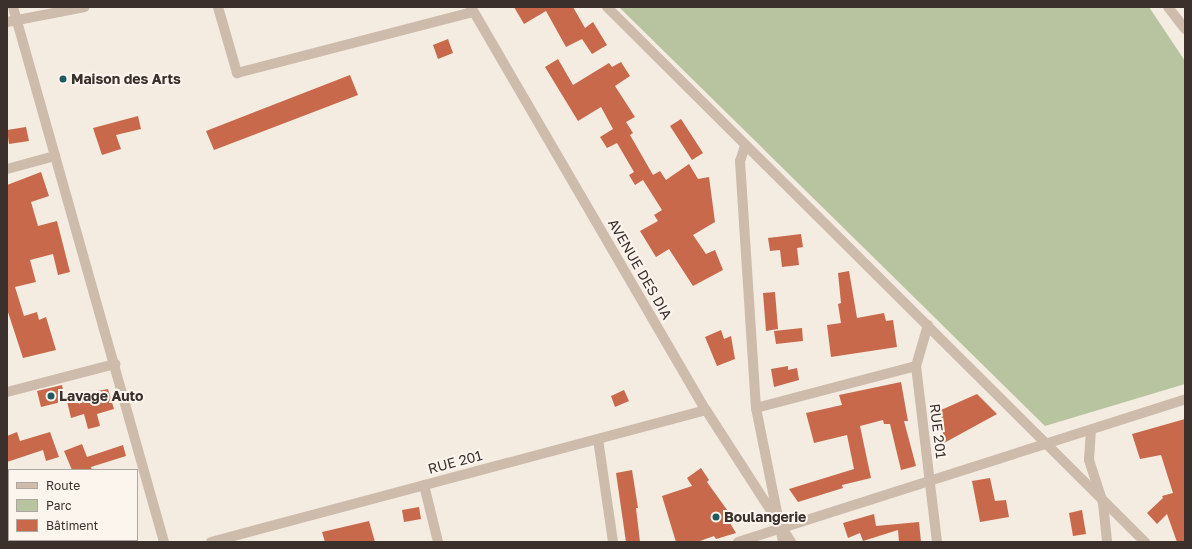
<!DOCTYPE html>
<meta charset="utf-8">
<style>
body{margin:0}
#map{position:relative;width:1192px;height:549px;overflow:hidden;background:#f4ebe1;font-family:"Golos Text",sans-serif}
div>[style]{position:absolute}
.green>*{inset:0;background:#b8c4a0}
.building>*{inset:0;background:#c8694b}
.minor>*{height:10px;margin:-5px;padding:0 5px;transform-origin:5px;border-radius:5px;background:#cdbbac}
.tertiary>*{height:10px;margin:-5px;padding:0 5px;transform-origin:5px;border-radius:5px;background:#cdbbac}
.dots>*{width:11px;height:11px;translate:-50% -50%;box-sizing:border-box;border:2px solid #fbf5ee;border-radius:50%}
span{translate:-50% -50%;white-space:nowrap;text-align:center;line-height:1.15;-webkit-text-stroke:4px #fbf5ee;paint-order:stroke}
.poi-label{font-size:14px;color:#3b302b;font-weight:700}
.left{translate:0 -50%;text-align:left}
.street-label{font-size:14px;color:#3b302b}
.frame{position:absolute;inset:0;border:8px solid #3b302b;pointer-events:none}
.legend{position:absolute;left:8px;top:469px;width:130px;height:72px;box-sizing:border-box;background:#fbf5ee;border:1px solid #aea6a0;margin:0;padding:5px 7px;list-style:none;font-size:12px;color:#3b302b}
.legend li{display:flex;align-items:center;gap:8px;height:20px}
.legend b{width:20px;border:1px solid #aea6a0}
</style>
<div id="map">
<div class="green">
<div style="clip-path:polygon(619px 7px,1149px 7px,1185px 61px,1185px 384px,1045px 426px)"></div>
</div>
<div class="building">
<div style="clip-path:polygon(514px 7px,573px 7px,585px 28px,593px 22px,607px 45px,592px 54px,582px 39px,566px 47px,546px 11px,524px 24px)"></div>
<div style="clip-path:polygon(448px 39px,453px 53px,438px 59px,433px 45px)"></div>
<div style="clip-path:polygon(558px 59px,573px 85px,609px 63px,612px 67px,621px 62px,630px 76px,615px 86px,635px 117px,626px 122px,633px 133px,630px 135px,653px 175px,660px 171px,666px 180px,689px 164px,698px 179px,709px 177px,715px 222px,693px 235px,706px 254px,715px 250px,723px 270px,693px 286px,669px 249px,656px 257px,640px 231px,658px 221px,654px 215px,662px 210px,643px 180px,635px 185px,629px 175px,634px 172px,617px 143px,607px 148px,600px 137px,613px 129px,601px 107px,578px 121px,545px 67px)"></div>
<div style="clip-path:polygon(350px 75px,358px 95px,214px 150px,206px 131px)"></div>
<div style="clip-path:polygon(138px 116px,141px 129px,116px 135px,121px 149px,102px 155px,93px 128px)"></div>
<div style="clip-path:polygon(681px 119px,703px 153px,692px 160px,670px 126px)"></div>
<div style="clip-path:polygon(26px 127px,29px 141px,9px 144px,7px 130px)"></div>
<div style="clip-path:polygon(41px 172px,49px 196px,31px 202px,38px 226px,57px 221px,70px 272px,58px 275px,53px 254px,30px 260px,36px 282px,15px 287px,24px 316px,37px 312px,39px 320px,46px 317px,56px 350px,23px 358px,7px 309px,7px 185px)"></div>
<div style="clip-path:polygon(801px 234px,803px 247px,797px 248px,799px 265px,782px 267px,780px 250px,770px 251px,768px 238px)"></div>
<div style="clip-path:polygon(849px 271px,857px 318px,884px 313px,886px 321px,893px 320px,897px 347px,831px 357px,827px 325px,841px 323px,838px 304px,841px 303px,838px 273px)"></div>
<div style="clip-path:polygon(775px 292px,778px 329px,766px 331px,763px 293px)"></div>
<div style="clip-path:polygon(802px 328px,803px 341px,776px 344px,774px 331px)"></div>
<div style="clip-path:polygon(721px 330px,724px 339px,731px 336px,735px 359px,717px 366px,705px 337px)"></div>
<div style="clip-path:polygon(788px 366px,788px 370px,797px 368px,799px 380px,774px 387px,771px 369px)"></div>
<div style="clip-path:polygon(901px 382px,908px 421px,904px 421px,916px 466px,901px 470px,890px 424px,884px 424px,883px 420px,860px 426px,871px 478px,842px 485px,843px 488px,798px 502px,789px 489px,854px 469px,847px 435px,814px 443px,806px 413px,842px 405px,839px 395px)"></div>
<div style="clip-path:polygon(62px 385px,65px 401px,41px 407px,37px 391px)"></div>
<div style="clip-path:polygon(108px 389px,114px 409px,97px 414px,100px 426px,88px 429px,84px 414px,71px 418px,66px 397px)"></div>
<div style="clip-path:polygon(624px 390px,629px 401px,615px 407px,611px 396px)"></div>
<div style="clip-path:polygon(977px 394px,997px 414px,944px 443px,941px 410px)"></div>
<div style="clip-path:polygon(1185px 419px,1185px 542px,1177px 542px,1167px 514px,1157px 524px,1147px 513px,1163px 498px,1162px 496px,1173px 493px,1161px 455px,1140px 459px,1132px 434px)"></div>
<div style="clip-path:polygon(17px 432px,20px 441px,50px 432px,59px 457px,46px 461px,43px 450px,7px 462px,7px 436px)"></div>
<div style="clip-path:polygon(82px 444px,87px 457px,123px 445px,126px 456px,91px 467px,92px 470px,72px 470px,64px 451px)"></div>
<div style="clip-path:polygon(701px 468px,709px 480px,707px 482px,735px 521px,730px 523px,736px 533px,716px 539px,714px 536px,697px 542px,676px 542px,662px 496px,692px 486px,687px 478px)"></div>
<div style="clip-path:polygon(632px 470px,638px 508px,636px 508px,640px 542px,626px 542px,616px 473px)"></div>
<div style="clip-path:polygon(990px 478px,995px 501px,1006px 500px,1009px 517px,980px 522px,972px 481px)"></div>
<div style="clip-path:polygon(419px 507px,421px 519px,404px 522px,402px 510px)"></div>
<div style="clip-path:polygon(1082px 510px,1086px 534px,1073px 536px,1069px 513px)"></div>
<div style="clip-path:polygon(874px 514px,876px 526px,919px 522px,921px 542px,899px 542px,898px 530px,863px 541px,860px 533px,848px 538px,843px 523px)"></div>
<div style="clip-path:polygon(369px 521px,375px 542px,325px 542px,322px 532px)"></div>
</div>
<div class="minor">
<div style="left:13px;top:7px;width:556px;rotate:74.24deg"></div>
<div style="left:218px;top:7px;width:69px;rotate:73.9deg"></div>
<div style="left:237px;top:73px;width:244px;rotate:-14.5deg"></div>
<div style="left:607px;top:7px;width:759px;rotate:44.84deg"></div>
<div style="left:1168px;top:7px;width:28px;rotate:52deg"></div>
<div style="left:7px;top:22px;width:79px;rotate:-10.9deg"></div>
<div style="left:745px;top:146px;width:16px;rotate:108deg"></div>
<div style="left:740px;top:161px;width:248px;rotate:86.3deg"></div>
<div style="left:756px;top:408px;width:137px;rotate:78.6deg"></div>
<div style="left:7px;top:169px;width:50px;rotate:-15.2deg"></div>
<div style="left:928px;top:325px;width:43px;rotate:106.3deg"></div>
<div style="left:916px;top:366px;width:177px;rotate:83.2deg"></div>
<div style="left:7px;top:392px;width:112px;rotate:-14.5deg"></div>
<div style="left:756px;top:408px;width:165px;rotate:-14.7deg"></div>
<div style="left:1091px;top:430px;width:30px;rotate:94deg"></div>
<div style="left:1089px;top:460px;width:45px;rotate:72deg"></div>
<div style="left:1103px;top:503px;width:39px;rotate:84deg"></div>
<div style="left:598px;top:439px;width:104px;rotate:81.7deg"></div>
<div style="left:424px;top:485px;width:59px;rotate:76.2deg"></div>
<div style="left:211px;top:542px;width:512px;rotate:-14.93deg"></div>
<div style="left:738px;top:542px;width:469px;rotate:-17.7deg"></div>
</div>
<div class="tertiary">
<div style="left:471px;top:7px;width:467px;rotate:59.8deg"></div>
<div style="left:706px;top:410px;width:157px;rotate:57.2deg"></div>
</div>
<div class="dots">
<div style="left:63px;top:79px;background:#1f5a5e"></div>
<div style="left:51px;top:396px;background:#1f5a5e"></div>
<div style="left:716px;top:517px;background:#1f5a5e"></div>
</div>
<div class="poi-label">
<span class="left" style="left:71px;top:79px">Maison des Arts</span>
<span class="left" style="left:59px;top:396px">Lavage Auto</span>
<span class="left" style="left:724px;top:517px">Boulangerie</span>
</div>
<div class="street-label">
<span style="left:640px;top:269px;rotate:60deg">AVENUE DES DIA</span>
<span style="left:938px;top:431px;rotate:83deg">RUE 201</span>
<span style="left:455px;top:462px;rotate:-15deg">RUE 201</span>
</div>
<div class="frame"></div>
<ul class="legend">
<li><b style="height:5px;background:#cdbbac"></b>Route</li>
<li><b style="height:11px;background:#b8c4a0"></b>Parc</li>
<li><b style="height:11px;background:#c8694b"></b>Bâtiment</li>
</ul>
</div>
